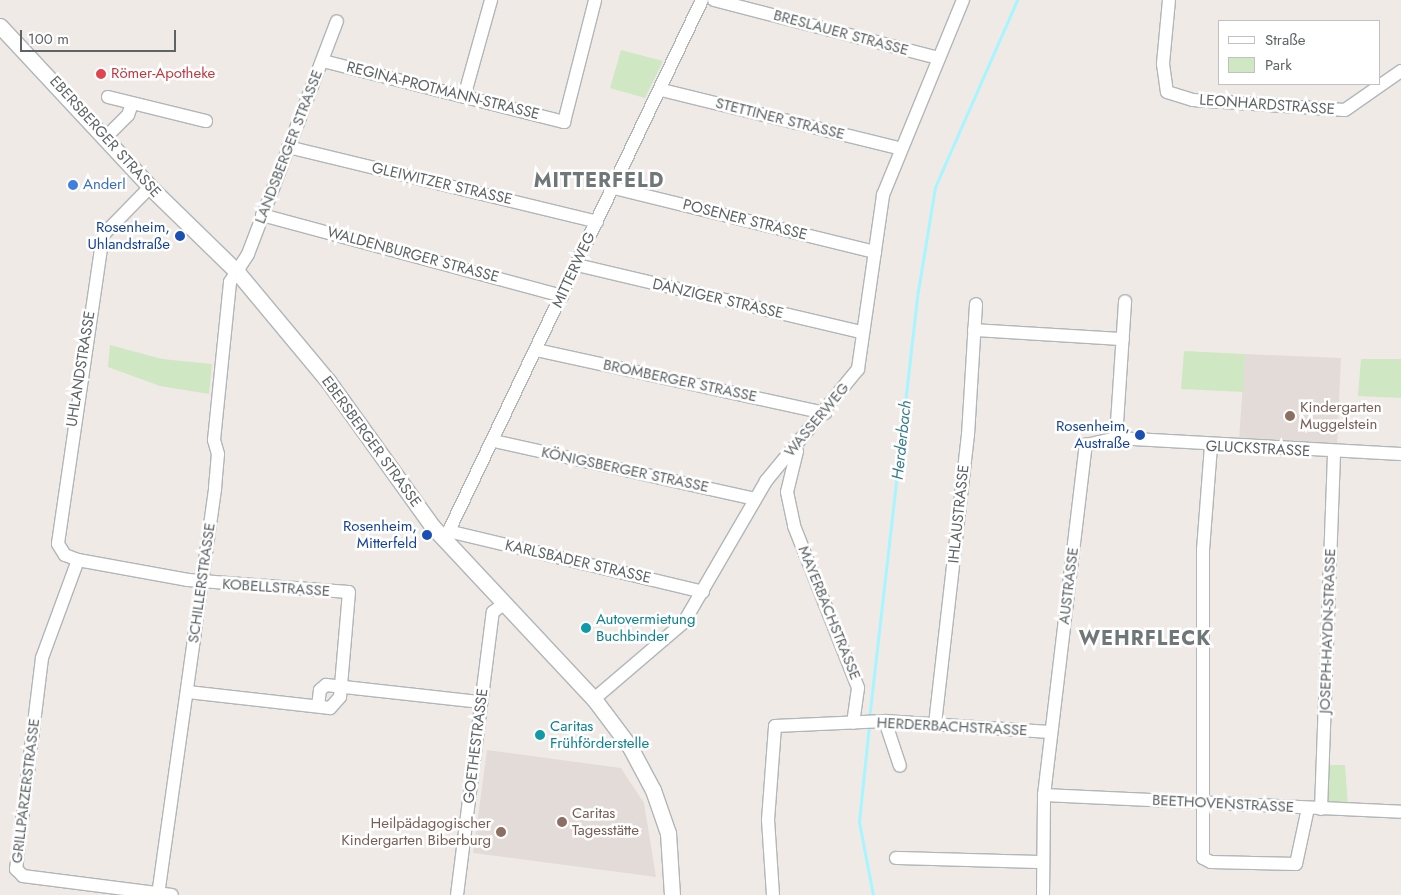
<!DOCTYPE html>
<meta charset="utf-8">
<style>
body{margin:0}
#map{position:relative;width:1401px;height:895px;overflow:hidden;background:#f0eae6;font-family:Jost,sans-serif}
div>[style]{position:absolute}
.education>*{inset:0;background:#e3dbd7}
.green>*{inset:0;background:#cfe7c3}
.stream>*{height:3px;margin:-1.5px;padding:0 1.5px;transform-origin:1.5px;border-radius:1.5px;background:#a7f5ff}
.roads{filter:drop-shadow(1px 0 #b1b6b8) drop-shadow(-1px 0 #b1b6b8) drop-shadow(0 1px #b1b6b8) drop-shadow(0 -1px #b1b6b8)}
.minor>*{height:12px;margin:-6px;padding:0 6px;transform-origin:6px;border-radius:6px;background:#fff}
.tertiary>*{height:15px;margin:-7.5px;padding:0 7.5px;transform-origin:7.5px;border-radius:7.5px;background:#fff}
.dots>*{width:14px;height:14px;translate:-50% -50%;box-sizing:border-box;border:2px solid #fff;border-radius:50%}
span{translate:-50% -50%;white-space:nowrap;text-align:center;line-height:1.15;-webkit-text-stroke:5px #fff;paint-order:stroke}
.street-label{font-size:15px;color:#5e6466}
.health-label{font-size:15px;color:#be3a42}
.left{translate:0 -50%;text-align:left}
.shop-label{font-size:15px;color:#366cbe}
.transit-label{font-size:15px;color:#164399}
.right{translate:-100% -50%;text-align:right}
.education-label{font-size:15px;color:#785e54}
.culture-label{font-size:15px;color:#0d838f}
.water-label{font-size:16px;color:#387e8e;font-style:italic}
.district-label{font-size:20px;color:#6f7778;font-weight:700;letter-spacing:1px}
.legend{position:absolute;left:1218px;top:20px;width:162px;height:65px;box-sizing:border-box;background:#fff;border:1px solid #bfc1c2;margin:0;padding:6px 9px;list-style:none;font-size:15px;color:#5e6466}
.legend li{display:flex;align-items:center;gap:10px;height:25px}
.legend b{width:25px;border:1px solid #bfc1c2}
.scale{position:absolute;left:20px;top:30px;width:156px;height:22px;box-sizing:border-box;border:2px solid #5e6466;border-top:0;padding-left:6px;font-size:15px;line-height:18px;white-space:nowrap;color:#5e6466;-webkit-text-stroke:4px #fff;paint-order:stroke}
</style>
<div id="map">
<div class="education">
<div style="clip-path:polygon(1245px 354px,1341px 358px,1337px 445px,1239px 440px)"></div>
<div style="clip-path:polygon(487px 750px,621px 768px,644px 803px,656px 877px,473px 853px)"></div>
</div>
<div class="green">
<div style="clip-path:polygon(621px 50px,663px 61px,645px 98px,610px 88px)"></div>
<div style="clip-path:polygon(110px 345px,162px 359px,212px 364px,209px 394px,160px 386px,108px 367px)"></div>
<div style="clip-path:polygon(1184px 351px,1245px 354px,1243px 392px,1181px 389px)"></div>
<div style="clip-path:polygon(1361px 359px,1401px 359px,1401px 398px,1358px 396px)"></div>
<div style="clip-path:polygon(1329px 765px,1345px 765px,1348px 807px,1327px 803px)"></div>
</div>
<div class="stream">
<div style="left:869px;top:719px;width:431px;rotate:-83.5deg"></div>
<div style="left:918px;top:291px;width:105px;rotate:-80.7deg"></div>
<div style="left:935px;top:187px;width:204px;rotate:-66.3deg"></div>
<div style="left:869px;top:725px;width:98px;rotate:95.9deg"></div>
<div style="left:859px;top:822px;width:74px;rotate:79.1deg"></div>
</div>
<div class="roads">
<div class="minor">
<div style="left:714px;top:0;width:232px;rotate:14.5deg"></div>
<div style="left:1169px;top:0;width:64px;rotate:95.4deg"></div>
<div style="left:1163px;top:64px;width:28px;rotate:82deg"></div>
<div style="left:1167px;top:92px;width:27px;rotate:17deg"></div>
<div style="left:1193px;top:100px;width:152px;rotate:3.8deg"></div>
<div style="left:1345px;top:110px;width:68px;rotate:-34.9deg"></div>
<div style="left:323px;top:61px;width:249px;rotate:14.2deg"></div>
<div style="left:564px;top:122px;width:126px;rotate:-75.7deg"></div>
<div style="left:662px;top:90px;width:244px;rotate:13.8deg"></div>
<div style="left:108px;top:97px;width:101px;rotate:13.8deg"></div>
<div style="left:464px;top:97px;width:101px;rotate:-74.4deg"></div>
<div style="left:107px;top:136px;width:30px;rotate:-45deg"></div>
<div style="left:128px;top:115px;width:12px;rotate:-70deg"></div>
<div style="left:288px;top:147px;width:318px;rotate:13.6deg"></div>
<div style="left:150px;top:187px;width:67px;rotate:134.4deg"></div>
<div style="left:103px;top:235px;width:312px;rotate:98.3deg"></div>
<div style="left:58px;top:544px;width:13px;rotate:58deg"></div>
<div style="left:65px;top:555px;width:14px;rotate:21deg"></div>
<div style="left:78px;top:560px;width:112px;rotate:10.3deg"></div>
<div style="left:188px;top:580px;width:161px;rotate:4.3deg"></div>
<div style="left:349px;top:592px;width:105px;rotate:94.9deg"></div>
<div style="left:340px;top:697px;width:15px;rotate:132deg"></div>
<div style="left:330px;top:708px;width:143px;rotate:-173.6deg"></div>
<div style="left:614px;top:188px;width:269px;rotate:13.8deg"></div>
<div style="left:262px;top:215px;width:311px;rotate:15.1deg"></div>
<div style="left:577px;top:265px;width:291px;rotate:13.3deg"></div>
<div style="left:974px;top:330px;width:149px;rotate:3.5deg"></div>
<div style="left:536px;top:350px;width:296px;rotate:12.3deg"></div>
<div style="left:1116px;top:438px;width:137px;rotate:-86.2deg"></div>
<div style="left:494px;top:441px;width:267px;rotate:12.5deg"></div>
<div style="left:1211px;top:446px;width:104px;rotate:94.4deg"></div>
<div style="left:1203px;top:550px;width:308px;rotate:90deg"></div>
<div style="left:1203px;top:858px;width:9px;rotate:27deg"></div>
<div style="left:1211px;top:862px;width:85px;rotate:1.3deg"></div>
<div style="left:1296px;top:864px;width:57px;rotate:-77.9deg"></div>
<div style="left:797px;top:451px;width:42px;rotate:103.7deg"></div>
<div style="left:787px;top:492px;width:35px;rotate:78deg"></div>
<div style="left:794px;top:526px;width:174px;rotate:68.4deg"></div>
<div style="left:858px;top:688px;width:35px;rotate:98deg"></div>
<div style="left:452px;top:532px;width:258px;rotate:13.4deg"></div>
<div style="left:445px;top:539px;width:597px;rotate:-64.51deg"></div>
<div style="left:78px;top:560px;width:104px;rotate:110.2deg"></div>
<div style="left:42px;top:658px;width:213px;rotate:97deg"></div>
<div style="left:16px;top:869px;width:10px;rotate:45deg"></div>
<div style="left:23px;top:876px;width:150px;rotate:7.3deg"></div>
<div style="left:594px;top:699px;width:118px;rotate:-40.5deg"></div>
<div style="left:684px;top:622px;width:163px;rotate:-59.8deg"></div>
<div style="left:766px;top:481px;width:145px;rotate:-50.6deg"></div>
<div style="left:858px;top:369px;width:176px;rotate:-81.8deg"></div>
<div style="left:883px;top:195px;width:211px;rotate:-67.7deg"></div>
<div style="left:318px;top:706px;width:16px;rotate:-83deg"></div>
<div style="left:320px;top:690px;width:8px;rotate:-40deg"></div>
<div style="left:326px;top:685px;width:156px;rotate:6.3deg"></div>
<div style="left:885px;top:721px;width:47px;rotate:71.6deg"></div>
<div style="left:935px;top:724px;width:291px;rotate:-83.5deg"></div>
<div style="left:968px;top:435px;width:131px;rotate:-86.5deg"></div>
<div style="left:1044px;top:795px;width:357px;rotate:2.7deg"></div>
<div style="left:1321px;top:809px;width:356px;rotate:-87.9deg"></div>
<div style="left:896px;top:858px;width:145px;rotate:1.6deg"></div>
<div style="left:158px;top:895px;width:411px;rotate:-82deg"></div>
<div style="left:215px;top:488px;width:34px;rotate:-85deg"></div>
<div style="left:218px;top:454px;width:15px;rotate:-106deg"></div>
<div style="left:214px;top:440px;width:159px;rotate:-84.2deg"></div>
<div style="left:230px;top:282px;width:33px;rotate:-57deg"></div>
<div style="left:248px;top:254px;width:249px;rotate:-69.1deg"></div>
<div style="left:457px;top:895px;width:285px;rotate:-82.8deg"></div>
<div style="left:493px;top:612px;width:15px;rotate:-37deg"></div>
<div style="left:773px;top:895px;width:75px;rotate:-93.8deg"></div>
<div style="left:768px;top:820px;width:94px;rotate:-85.7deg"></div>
<div style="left:775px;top:726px;width:110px;rotate:-2.6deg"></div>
<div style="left:885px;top:721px;width:165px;rotate:3.8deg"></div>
<div style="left:1043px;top:895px;width:100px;rotate:-89.4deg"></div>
<div style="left:1044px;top:795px;width:353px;rotate:-83.2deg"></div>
<div style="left:1086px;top:445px;width:31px;rotate:-13deg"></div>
<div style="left:1116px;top:438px;width:285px;rotate:3.2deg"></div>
</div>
<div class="tertiary">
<div style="left:0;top:26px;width:220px;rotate:47deg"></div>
<div style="left:150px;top:187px;width:123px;rotate:44.3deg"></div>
<div style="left:238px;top:273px;width:141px;rotate:50.2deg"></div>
<div style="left:328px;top:381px;width:180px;rotate:54.3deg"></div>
<div style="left:433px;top:527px;width:236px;rotate:46.9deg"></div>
<div style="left:594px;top:699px;width:60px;rotate:53.1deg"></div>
<div style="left:630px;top:747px;width:49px;rotate:61.9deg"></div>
<div style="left:653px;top:790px;width:46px;rotate:70.8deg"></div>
<div style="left:668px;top:833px;width:62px;rotate:86.3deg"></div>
</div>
</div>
<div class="dots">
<div style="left:101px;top:74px;background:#e0444e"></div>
<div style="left:73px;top:185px;background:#3f7fe0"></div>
<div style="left:180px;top:236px;background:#1a4fb4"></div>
<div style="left:1290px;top:416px;background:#8d6e63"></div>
<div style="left:1140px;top:435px;background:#1a4fb4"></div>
<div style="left:427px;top:535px;background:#1a4fb4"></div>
<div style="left:586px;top:628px;background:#0f9aa8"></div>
<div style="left:540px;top:735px;background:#0f9aa8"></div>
<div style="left:562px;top:822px;background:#8d6e63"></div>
<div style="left:501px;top:832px;background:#8d6e63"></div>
</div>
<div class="street-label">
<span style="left:841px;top:33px;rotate:15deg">BRESLAUER STRASSE</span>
<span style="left:443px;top:91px;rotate:14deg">REGINA-PROTMANN-STRASSE</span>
<span style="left:1267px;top:105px;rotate:4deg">LEONHARDSTRASSE</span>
<span style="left:780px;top:119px;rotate:14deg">STETTINER STRASSE</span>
<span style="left:105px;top:137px;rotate:48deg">EBERSBERGER STRASSE</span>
<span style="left:289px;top:147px;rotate:-69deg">LANDSBERGER STRASSE</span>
<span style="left:442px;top:184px;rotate:13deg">GLEIWITZER STRASSE</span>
<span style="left:745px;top:220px;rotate:14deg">POSENER STRASSE</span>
<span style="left:413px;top:255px;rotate:15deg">WALDENBURGER STRASSE</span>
<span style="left:574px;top:270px;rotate:-65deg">MITTERWEG</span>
<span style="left:718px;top:299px;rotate:13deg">DANZIGER STRASSE</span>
<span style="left:81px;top:369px;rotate:-81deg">UHLANDSTRASSE</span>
<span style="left:680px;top:381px;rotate:12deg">BROMBERGER STRASSE</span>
<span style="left:817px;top:420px;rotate:-50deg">WASSERWEG</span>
<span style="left:371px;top:442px;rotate:54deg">EBERSBERGER STRASSE</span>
<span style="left:1258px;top:449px;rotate:3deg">GLUCKSTRASSE</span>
<span style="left:625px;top:470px;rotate:12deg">KÖNIGSBERGER STRASSE</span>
<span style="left:959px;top:514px;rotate:-84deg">IHLAUSTRASSE</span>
<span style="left:578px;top:562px;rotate:13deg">KARLSBADER STRASSE</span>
<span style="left:202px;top:583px;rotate:-82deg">SCHILLERSTRASSE</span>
<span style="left:1069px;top:586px;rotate:-83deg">AUSTRASSE</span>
<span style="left:276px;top:588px;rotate:4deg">KOBELLSTRASSE</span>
<span style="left:829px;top:613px;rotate:68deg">MAYERBACHSTRASSE</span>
<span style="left:1328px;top:631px;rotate:-88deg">JOSEPH-HAYDN-STRASSE</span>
<span style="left:952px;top:727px;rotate:3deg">HERDERBACHSTRASSE</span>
<span style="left:476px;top:746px;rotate:-83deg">GOETHESTRASSE</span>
<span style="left:26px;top:791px;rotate:-83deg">GRILLPARZERSTRASSE</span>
<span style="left:1223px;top:804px;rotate:3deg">BEETHOVENSTRASSE</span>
</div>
<div class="health-label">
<span class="left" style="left:111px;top:74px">Römer-Apotheke</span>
</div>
<div class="shop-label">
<span class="left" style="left:83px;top:185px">Anderl</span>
</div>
<div class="transit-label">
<span class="right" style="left:170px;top:236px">Rosenheim,<br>Uhlandstraße</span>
<span class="right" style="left:1130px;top:435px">Rosenheim,<br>Austraße</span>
<span class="right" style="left:417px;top:535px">Rosenheim,<br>Mitterfeld</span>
</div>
<div class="education-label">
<span class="left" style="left:1300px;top:416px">Kindergarten<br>Muggelstein</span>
<span class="left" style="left:572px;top:822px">Caritas<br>Tagesstätte</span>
<span class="right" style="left:491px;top:832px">Heilpädagogischer<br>Kindergarten Biberburg</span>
</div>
<div class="culture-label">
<span class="left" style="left:596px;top:628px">Autovermietung<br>Buchbinder</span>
<span class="left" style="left:550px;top:735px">Caritas<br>Frühförderstelle</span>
</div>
<div class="water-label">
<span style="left:902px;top:440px;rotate:-84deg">Herderbach</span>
</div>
<div class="district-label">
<span style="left:599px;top:180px">MITTERFELD</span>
<span style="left:1145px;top:638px">WEHRFLECK</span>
</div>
<ul class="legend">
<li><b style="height:6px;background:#fff"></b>Straße</li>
<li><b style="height:14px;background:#cfe7c3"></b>Park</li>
</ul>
<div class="scale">100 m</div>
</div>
